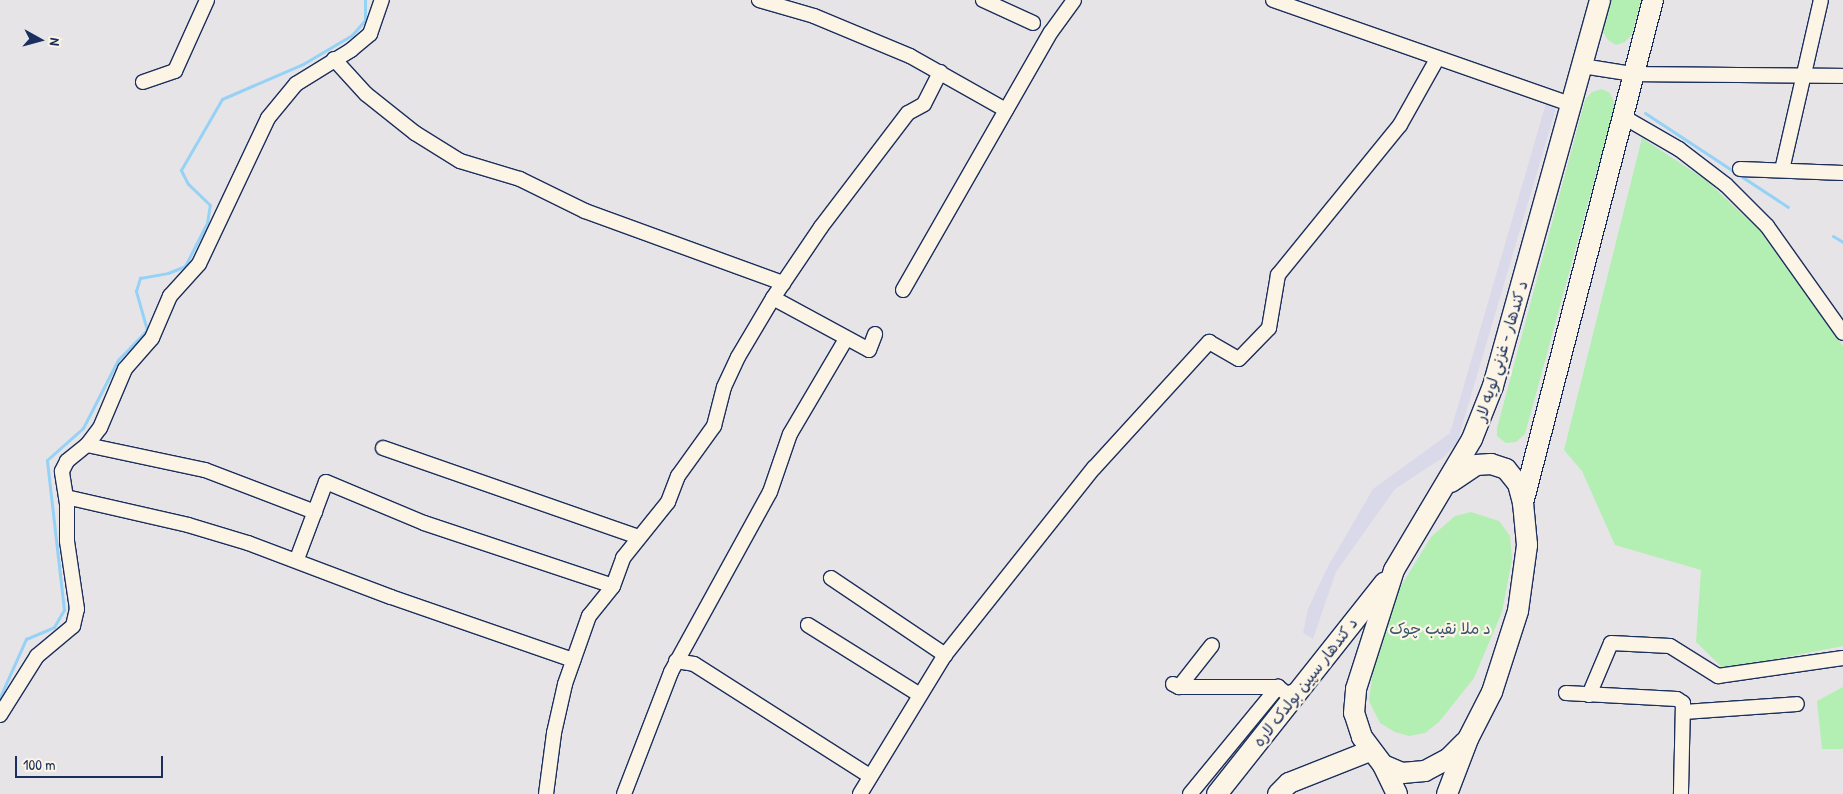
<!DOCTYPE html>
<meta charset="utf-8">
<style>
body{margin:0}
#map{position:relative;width:1843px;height:794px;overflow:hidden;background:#e7e4e8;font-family:"Patrick Hand","Playpen Sans Arabic",sans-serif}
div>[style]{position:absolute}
.built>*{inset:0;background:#d9d9ea}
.green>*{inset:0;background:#b3eeb3}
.stream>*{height:3px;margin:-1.5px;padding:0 1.5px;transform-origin:1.5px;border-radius:1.5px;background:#96d2f6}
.roads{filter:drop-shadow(1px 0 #1b2f5e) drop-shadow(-1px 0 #1b2f5e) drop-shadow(0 1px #1b2f5e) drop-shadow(0 -1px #1b2f5e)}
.minor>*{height:14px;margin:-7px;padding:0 7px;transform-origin:7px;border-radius:7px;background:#fcf5e5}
.highway>*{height:20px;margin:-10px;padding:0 10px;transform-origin:10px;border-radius:10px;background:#fcf5e5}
span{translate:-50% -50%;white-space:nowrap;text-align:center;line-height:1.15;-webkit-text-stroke:4.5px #fcf5e5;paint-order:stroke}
.street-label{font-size:16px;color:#1b2f5e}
.park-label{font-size:16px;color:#39556f}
.north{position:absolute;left:15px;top:15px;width:50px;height:50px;-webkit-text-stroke:4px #fcf5e5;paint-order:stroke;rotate:97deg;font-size:14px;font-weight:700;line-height:20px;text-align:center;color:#1b2f5e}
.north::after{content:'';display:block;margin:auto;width:18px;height:22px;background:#1b2f5e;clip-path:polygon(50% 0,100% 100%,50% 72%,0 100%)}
.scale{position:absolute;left:15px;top:756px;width:148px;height:22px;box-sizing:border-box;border:2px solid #1b2f5e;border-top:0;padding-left:6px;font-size:15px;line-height:18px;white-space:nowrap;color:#1b2f5e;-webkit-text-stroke:4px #fcf5e5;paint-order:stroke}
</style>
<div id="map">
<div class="built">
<div style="clip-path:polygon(1546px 103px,1557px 105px,1457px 443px,1444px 457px,1395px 489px,1336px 572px,1313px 639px,1303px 633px,1308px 609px,1327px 568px,1373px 489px,1450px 433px)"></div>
</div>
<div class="green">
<div style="clip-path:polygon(1610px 0,1641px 0,1632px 34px,1625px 42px,1616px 45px,1608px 40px,1603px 32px)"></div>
<div style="clip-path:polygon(1602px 89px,1610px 93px,1615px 104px,1525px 434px,1516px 442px,1506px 443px,1497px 436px,1497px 428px,1585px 100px,1592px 92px)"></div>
<div style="clip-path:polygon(1642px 138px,1706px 180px,1760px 231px,1843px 346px,1843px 646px,1724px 669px,1696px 642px,1701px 570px,1615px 545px,1582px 471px,1564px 450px)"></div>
<div style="clip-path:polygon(1471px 512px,1499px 521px,1510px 536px,1512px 559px,1502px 612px,1474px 678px,1439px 722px,1425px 733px,1409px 736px,1395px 732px,1380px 723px,1369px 701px,1375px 656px,1395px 596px,1431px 537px,1455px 516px)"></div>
<div style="clip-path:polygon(1843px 687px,1843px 749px,1822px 749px,1817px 701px)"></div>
</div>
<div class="stream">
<div style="left:1645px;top:113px;width:171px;rotate:33.3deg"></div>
<div style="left:1833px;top:236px;width:12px;rotate:31deg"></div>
<div style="left:0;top:697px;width:64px;rotate:-65.9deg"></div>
<div style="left:26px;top:639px;width:30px;rotate:-23deg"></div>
<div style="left:54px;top:627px;width:20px;rotate:-60deg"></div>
<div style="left:64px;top:610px;width:151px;rotate:-96.5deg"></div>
<div style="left:47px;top:460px;width:48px;rotate:-41.6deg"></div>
<div style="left:83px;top:428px;width:76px;rotate:-62.8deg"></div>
<div style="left:118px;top:360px;width:42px;rotate:-46deg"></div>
<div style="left:147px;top:330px;width:41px;rotate:-105.8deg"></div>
<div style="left:136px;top:291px;width:14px;rotate:-73deg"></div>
<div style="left:140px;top:278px;width:28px;rotate:-10deg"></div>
<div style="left:168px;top:273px;width:18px;rotate:-22deg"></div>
<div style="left:185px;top:266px;width:48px;rotate:-62.9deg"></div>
<div style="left:207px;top:223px;width:18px;rotate:-81deg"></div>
<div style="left:210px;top:205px;width:30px;rotate:-136deg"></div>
<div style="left:188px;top:184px;width:16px;rotate:-117deg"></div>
<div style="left:181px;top:170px;width:82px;rotate:-60deg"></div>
<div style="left:222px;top:99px;width:88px;rotate:-23.4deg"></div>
<div style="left:303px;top:64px;width:57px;rotate:-30.6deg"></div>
<div style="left:352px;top:35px;width:20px;rotate:-49deg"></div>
<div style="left:365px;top:20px;width:20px;rotate:-90deg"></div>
</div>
<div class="roads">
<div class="minor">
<div style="left:759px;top:0;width:57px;rotate:16.2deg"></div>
<div style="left:814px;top:16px;width:104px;rotate:22.6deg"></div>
<div style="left:910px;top:56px;width:110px;rotate:29.4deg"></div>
<div style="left:983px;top:0;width:55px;rotate:24.7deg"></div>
<div style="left:1273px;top:0;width:318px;rotate:19.3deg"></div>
<div style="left:334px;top:59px;width:47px;rotate:47.6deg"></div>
<div style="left:366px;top:94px;width:63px;rotate:38.5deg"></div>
<div style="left:415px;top:133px;width:53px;rotate:31.9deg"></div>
<div style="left:460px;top:161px;width:63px;rotate:16.7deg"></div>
<div style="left:520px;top:179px;width:72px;rotate:26.2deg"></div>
<div style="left:585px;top:211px;width:211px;rotate:20deg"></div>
<div style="left:1582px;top:66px;width:52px;rotate:8.9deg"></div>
<div style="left:1633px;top:74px;width:210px;rotate:0.5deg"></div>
<div style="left:143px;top:82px;width:34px;rotate:-19deg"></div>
<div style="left:175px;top:71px;width:78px;rotate:-65.7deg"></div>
<div style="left:1622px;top:116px;width:66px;rotate:30.1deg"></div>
<div style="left:1679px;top:149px;width:59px;rotate:37.5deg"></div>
<div style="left:1726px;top:185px;width:58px;rotate:45deg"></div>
<div style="left:1767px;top:226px;width:131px;rotate:54.6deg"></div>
<div style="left:1740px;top:169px;width:103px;rotate:2.2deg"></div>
<div style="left:1782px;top:170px;width:174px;rotate:-77.1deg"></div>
<div style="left:903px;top:290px;width:297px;rotate:-60.2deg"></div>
<div style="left:1051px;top:32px;width:39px;rotate:-54deg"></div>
<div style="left:773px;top:298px;width:109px;rotate:28.4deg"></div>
<div style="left:869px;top:350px;width:17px;rotate:-69deg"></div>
<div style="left:87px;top:445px;width:121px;rotate:12deg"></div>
<div style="left:205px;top:470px;width:118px;rotate:20.9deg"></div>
<div style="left:383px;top:448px;width:270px;rotate:19.2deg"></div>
<div style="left:66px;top:497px;width:125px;rotate:12.9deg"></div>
<div style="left:188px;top:525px;width:63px;rotate:16.7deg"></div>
<div style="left:248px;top:543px;width:153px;rotate:20.7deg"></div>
<div style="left:391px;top:597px;width:193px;rotate:19.1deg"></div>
<div style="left:297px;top:559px;width:82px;rotate:-69.4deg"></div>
<div style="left:326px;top:482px;width:106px;rotate:22.7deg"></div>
<div style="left:424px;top:523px;width:199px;rotate:18.4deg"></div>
<div style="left:831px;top:578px;width:138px;rotate:34deg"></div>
<div style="left:808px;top:625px;width:132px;rotate:32deg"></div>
<div style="left:676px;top:661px;width:18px;rotate:9deg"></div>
<div style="left:694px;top:664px;width:209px;rotate:32.5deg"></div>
<div style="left:1173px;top:684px;width:7px;rotate:27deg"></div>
<div style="left:1179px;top:687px;width:99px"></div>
<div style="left:1179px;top:687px;width:53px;rotate:-51.8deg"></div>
<div style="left:1566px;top:693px;width:111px;rotate:3.1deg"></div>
<div style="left:1677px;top:699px;width:7px;rotate:34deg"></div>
<div style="left:1683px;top:703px;width:91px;rotate:91.3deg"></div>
<div style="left:1589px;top:695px;width:56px;rotate:-67.1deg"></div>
<div style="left:1611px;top:643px;width:59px;rotate:2.9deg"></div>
<div style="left:1670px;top:646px;width:57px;rotate:32deg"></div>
<div style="left:1718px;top:676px;width:126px;rotate:-8.2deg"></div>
<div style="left:1684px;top:712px;width:113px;rotate:-4deg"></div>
<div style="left:0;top:715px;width:70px;rotate:-57.9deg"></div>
<div style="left:37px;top:656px;width:47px;rotate:-39.8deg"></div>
<div style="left:73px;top:626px;width:17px;rotate:-77deg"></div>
<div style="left:77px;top:609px;width:69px;rotate:-98.4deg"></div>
<div style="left:67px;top:541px;width:37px;rotate:-90deg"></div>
<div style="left:67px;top:504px;width:33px;rotate:-99deg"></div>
<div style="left:62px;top:471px;width:11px;rotate:-63deg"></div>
<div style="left:67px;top:461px;width:26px;rotate:-39deg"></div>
<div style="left:87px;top:445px;width:21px;rotate:-53deg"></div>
<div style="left:100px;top:428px;width:64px;rotate:-67deg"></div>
<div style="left:125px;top:369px;width:41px;rotate:-48.9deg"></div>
<div style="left:152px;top:338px;width:46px;rotate:-66.8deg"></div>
<div style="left:170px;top:296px;width:43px;rotate:-47.8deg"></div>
<div style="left:199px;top:264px;width:161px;rotate:-64.7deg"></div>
<div style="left:268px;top:118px;width:44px;rotate:-50.5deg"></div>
<div style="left:296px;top:84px;width:65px;rotate:-31.7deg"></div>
<div style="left:351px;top:50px;width:25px;rotate:-40deg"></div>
<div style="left:370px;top:34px;width:36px;rotate:-71deg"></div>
<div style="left:546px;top:794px;width:62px;rotate:-82.5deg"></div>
<div style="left:554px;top:733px;width:50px;rotate:-77.3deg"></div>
<div style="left:565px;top:684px;width:72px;rotate:-70.6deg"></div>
<div style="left:589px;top:616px;width:38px;rotate:-51deg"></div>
<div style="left:613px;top:586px;width:30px;rotate:-70deg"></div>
<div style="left:623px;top:558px;width:72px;rotate:-51.2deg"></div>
<div style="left:668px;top:502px;width:28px;rotate:-69deg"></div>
<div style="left:678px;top:476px;width:62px;rotate:-54.2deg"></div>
<div style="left:714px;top:426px;width:40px;rotate:-75.6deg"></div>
<div style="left:724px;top:387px;width:33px;rotate:-65deg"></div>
<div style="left:738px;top:357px;width:69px;rotate:-59.3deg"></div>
<div style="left:773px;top:298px;width:86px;rotate:-55.9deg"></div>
<div style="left:821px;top:227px;width:143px;rotate:-52.7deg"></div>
<div style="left:908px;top:113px;width:18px;rotate:-29deg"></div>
<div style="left:924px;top:104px;width:36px;rotate:-63deg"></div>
<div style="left:624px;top:794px;width:131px;rotate:-68.9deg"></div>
<div style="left:671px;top:672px;width:205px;rotate:-61.2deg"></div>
<div style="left:770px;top:492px;width:61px;rotate:-71deg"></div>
<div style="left:790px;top:434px;width:110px;rotate:-59.5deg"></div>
<div style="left:860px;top:794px;width:163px;rotate:-58.6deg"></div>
<div style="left:945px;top:655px;width:239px;rotate:-51.5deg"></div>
<div style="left:1094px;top:468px;width:171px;rotate:-47.6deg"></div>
<div style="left:1209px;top:342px;width:34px;rotate:30deg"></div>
<div style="left:1239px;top:359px;width:43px;rotate:-45.9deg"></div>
<div style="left:1269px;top:328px;width:54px;rotate:-80.4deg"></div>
<div style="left:1278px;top:275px;width:193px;rotate:-50.9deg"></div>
<div style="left:1400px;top:125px;width:76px;rotate:-60.7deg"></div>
<div style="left:1190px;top:794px;width:139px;rotate:-50.6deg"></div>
<div style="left:1278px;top:687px;width:11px;rotate:38deg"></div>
<div style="left:1287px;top:694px;width:15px;rotate:-23deg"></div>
</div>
<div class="highway">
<div style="left:1451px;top:482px;width:30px;rotate:-34deg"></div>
<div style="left:1476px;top:465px;width:15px;rotate:-4deg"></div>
<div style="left:1491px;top:464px;width:16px;rotate:18deg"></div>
<div style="left:1506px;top:469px;width:19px;rotate:51deg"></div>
<div style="left:1518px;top:484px;width:20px;rotate:75deg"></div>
<div style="left:1383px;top:765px;width:21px;rotate:23deg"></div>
<div style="left:1402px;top:773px;width:23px;rotate:-5deg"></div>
<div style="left:1425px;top:771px;width:26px;rotate:-28deg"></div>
<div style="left:1448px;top:759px;width:24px;rotate:-45deg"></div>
<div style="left:1217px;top:794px;width:270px;rotate:-51.6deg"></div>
<div style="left:1278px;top:794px;width:16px;rotate:-45deg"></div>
<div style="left:1289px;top:783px;width:87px;rotate:-21.6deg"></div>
<div style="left:1397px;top:794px;width:32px;rotate:-116deg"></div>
<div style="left:1383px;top:765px;width:35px;rotate:-127deg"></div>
<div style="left:1362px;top:737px;width:25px;rotate:-108deg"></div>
<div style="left:1354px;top:713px;width:24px;rotate:-85deg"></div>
<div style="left:1356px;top:689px;width:125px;rotate:-72.3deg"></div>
<div style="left:1394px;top:570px;width:152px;rotate:-59.2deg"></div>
<div style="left:1472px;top:439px;width:57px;rotate:-68.4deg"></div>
<div style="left:1493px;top:386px;width:401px;rotate:-74.5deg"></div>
<div style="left:1447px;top:794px;width:59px;rotate:-69.1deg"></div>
<div style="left:1468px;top:739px;width:53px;rotate:-62.9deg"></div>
<div style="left:1492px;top:692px;width:85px;rotate:-72.2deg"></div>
<div style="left:1518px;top:611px;width:67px;rotate:-82.2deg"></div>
<div style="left:1527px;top:545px;width:42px;rotate:-95.4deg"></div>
<div style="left:1523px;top:503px;width:520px;rotate:-75.51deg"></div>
</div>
</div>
<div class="street-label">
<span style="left:1501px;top:351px;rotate:-73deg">د کندهار - غزني لويه لار</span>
<span style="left:1305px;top:682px;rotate:-52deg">د کندهار سپین بولدک لاره</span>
</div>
<div class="park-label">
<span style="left:1440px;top:628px">د ملا نقيب چوک</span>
</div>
<div class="north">N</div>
<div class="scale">100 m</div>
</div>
